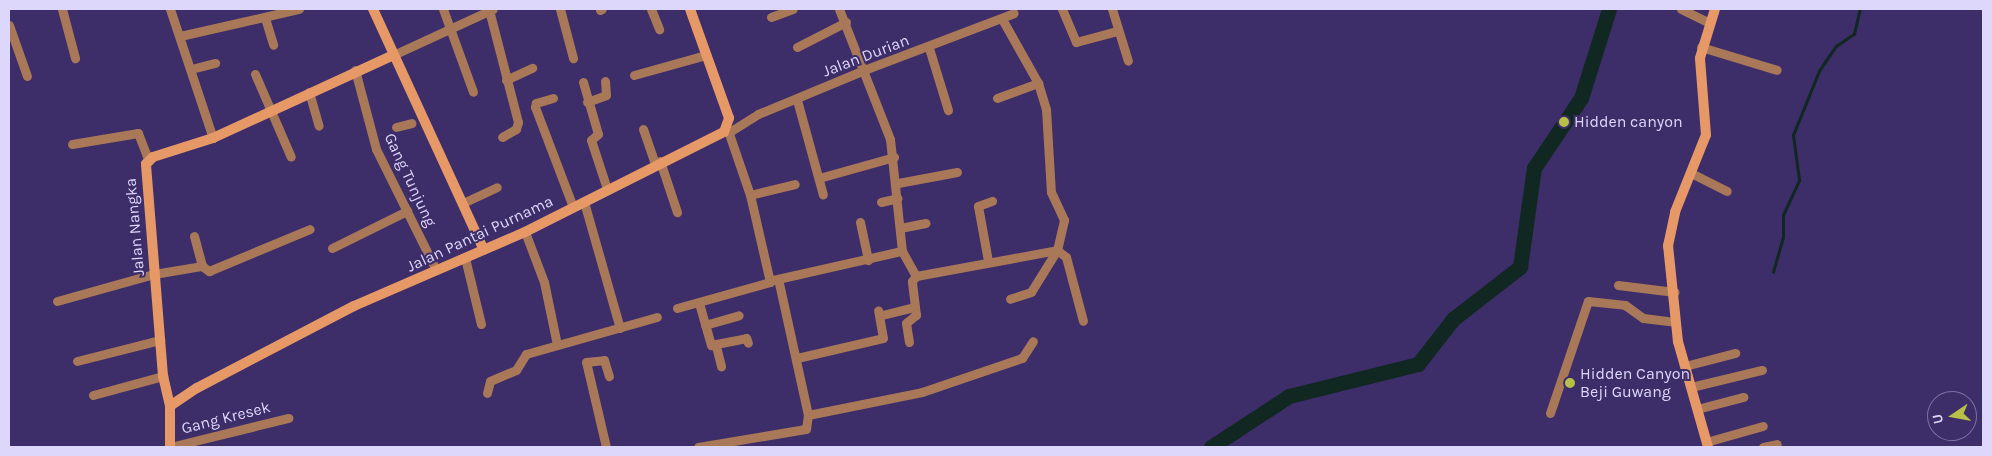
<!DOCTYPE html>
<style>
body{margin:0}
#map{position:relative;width:1992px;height:456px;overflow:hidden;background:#3d2d68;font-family:Karla,sans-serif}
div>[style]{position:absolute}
.stream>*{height:2.5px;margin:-1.25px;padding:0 1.25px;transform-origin:1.25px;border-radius:1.25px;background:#102821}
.river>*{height:15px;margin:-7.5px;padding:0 7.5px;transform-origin:7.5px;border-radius:7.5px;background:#102821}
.street>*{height:9px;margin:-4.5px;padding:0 4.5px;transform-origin:4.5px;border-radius:4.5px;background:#a87859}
.secondary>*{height:10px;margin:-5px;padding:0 5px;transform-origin:5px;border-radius:5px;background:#e69967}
.dots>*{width:14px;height:14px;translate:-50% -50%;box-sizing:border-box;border:2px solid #3d2d68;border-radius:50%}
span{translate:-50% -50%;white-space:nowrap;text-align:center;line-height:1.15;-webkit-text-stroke:4px #3d2d68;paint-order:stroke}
.street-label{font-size:16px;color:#ded7fc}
.poi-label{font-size:16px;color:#ded7fc}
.left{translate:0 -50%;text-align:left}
.frame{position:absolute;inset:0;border:10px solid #ded7fc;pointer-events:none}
.north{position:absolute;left:1927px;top:391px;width:50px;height:50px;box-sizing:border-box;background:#3d2d68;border:1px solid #7d71a3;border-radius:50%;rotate:258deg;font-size:14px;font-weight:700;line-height:20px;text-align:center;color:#ded7fc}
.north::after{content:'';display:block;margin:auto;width:18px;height:22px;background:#b8c147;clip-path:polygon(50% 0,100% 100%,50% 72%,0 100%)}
</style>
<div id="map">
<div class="stream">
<div style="left:1773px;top:272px;width:36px;rotate:-74deg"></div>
<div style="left:1783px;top:237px;width:22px;rotate:-90deg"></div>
<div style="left:1783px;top:215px;width:38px;rotate:-65deg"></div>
<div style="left:1799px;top:180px;width:45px;rotate:-97.6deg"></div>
<div style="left:1793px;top:135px;width:69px;rotate:-67.9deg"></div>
<div style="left:1819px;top:71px;width:30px;rotate:-56deg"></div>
<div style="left:1836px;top:46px;width:22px;rotate:-34deg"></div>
<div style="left:1854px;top:34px;width:26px;rotate:-77deg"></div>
</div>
<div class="river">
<div style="left:1211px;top:447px;width:93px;rotate:-33.2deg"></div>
<div style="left:1289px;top:396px;width:133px;rotate:-13.9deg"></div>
<div style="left:1418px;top:364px;width:57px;rotate:-52.1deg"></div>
<div style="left:1453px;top:319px;width:85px;rotate:-37.8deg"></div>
<div style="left:1520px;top:267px;width:100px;rotate:-82deg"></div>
<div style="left:1534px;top:168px;width:84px;rotate:-56.1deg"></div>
<div style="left:1581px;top:98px;width:93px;rotate:-72.5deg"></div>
</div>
<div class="street">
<div style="left:62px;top:9px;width:51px;rotate:75.1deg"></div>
<div style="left:170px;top:9px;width:136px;rotate:71.6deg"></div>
<div style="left:443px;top:9px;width:88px;rotate:70.1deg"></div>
<div style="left:560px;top:9px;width:51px;rotate:75.1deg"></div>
<div style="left:651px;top:9px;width:22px;rotate:68deg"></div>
<div style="left:839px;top:9px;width:140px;rotate:68.6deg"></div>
<div style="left:890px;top:139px;width:113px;rotate:83.9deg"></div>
<div style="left:902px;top:251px;width:29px;rotate:61deg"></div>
<div style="left:1062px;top:9px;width:36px;rotate:67deg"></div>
<div style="left:1076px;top:42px;width:42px;rotate:-15deg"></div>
<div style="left:1112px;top:9px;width:54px;rotate:72.9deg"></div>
<div style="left:1681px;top:9px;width:30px;rotate:26deg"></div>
<div style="left:489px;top:10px;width:116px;rotate:75.5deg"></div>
<div style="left:518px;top:122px;width:7px;rotate:106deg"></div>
<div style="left:516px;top:129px;width:16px;rotate:150deg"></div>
<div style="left:600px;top:10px;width:2px;rotate:-27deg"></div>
<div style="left:771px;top:17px;width:23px;rotate:-20deg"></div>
<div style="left:265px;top:18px;width:28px;rotate:73deg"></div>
<div style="left:1002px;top:19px;width:73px;rotate:60.6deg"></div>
<div style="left:1038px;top:83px;width:27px;rotate:73deg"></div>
<div style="left:1046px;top:109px;width:83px;rotate:86.6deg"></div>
<div style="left:1051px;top:192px;width:31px;rotate:65deg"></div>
<div style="left:1064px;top:220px;width:31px;rotate:103deg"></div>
<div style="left:1057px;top:250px;width:49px;rotate:121.8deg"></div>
<div style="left:1031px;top:292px;width:22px;rotate:162deg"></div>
<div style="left:9px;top:25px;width:54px;rotate:70.6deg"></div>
<div style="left:180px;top:36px;width:122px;rotate:-12.8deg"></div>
<div style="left:797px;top:47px;width:55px;rotate:-27deg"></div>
<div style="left:1701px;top:47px;width:79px;rotate:16.8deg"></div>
<div style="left:929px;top:48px;width:65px;rotate:73deg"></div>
<div style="left:391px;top:56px;width:112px;rotate:-24.7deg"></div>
<div style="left:191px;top:69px;width:25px;rotate:-14deg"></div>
<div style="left:355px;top:70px;width:82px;rotate:75.1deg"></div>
<div style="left:376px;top:149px;width:135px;rotate:63.6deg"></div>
<div style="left:255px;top:74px;width:90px;rotate:66.6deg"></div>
<div style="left:634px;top:75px;width:75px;rotate:-15.5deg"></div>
<div style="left:506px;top:80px;width:29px;rotate:-25deg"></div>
<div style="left:583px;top:82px;width:54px;rotate:73.9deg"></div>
<div style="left:598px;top:134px;width:9px;rotate:139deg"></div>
<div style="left:591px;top:140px;width:52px;rotate:71.9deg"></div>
<div style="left:309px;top:92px;width:35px;rotate:74deg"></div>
<div style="left:553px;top:98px;width:18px;rotate:164deg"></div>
<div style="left:536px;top:103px;width:4px;rotate:104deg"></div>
<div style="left:535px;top:107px;width:107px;rotate:69.2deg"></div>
<div style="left:997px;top:98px;width:44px;rotate:-20.1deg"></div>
<div style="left:797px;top:100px;width:98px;rotate:74.7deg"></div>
<div style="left:587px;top:102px;width:20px;rotate:-20deg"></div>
<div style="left:606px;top:95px;width:14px;rotate:-94deg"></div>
<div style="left:396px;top:127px;width:16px;rotate:-14deg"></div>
<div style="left:643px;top:129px;width:36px;rotate:71deg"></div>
<div style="left:731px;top:131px;width:32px;rotate:-32deg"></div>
<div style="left:758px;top:114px;width:115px;rotate:-22.5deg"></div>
<div style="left:864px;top:70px;width:160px;rotate:-20.8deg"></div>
<div style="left:72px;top:144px;width:67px;rotate:-9.5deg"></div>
<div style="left:138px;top:133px;width:30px;rotate:69deg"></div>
<div style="left:660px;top:161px;width:54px;rotate:71.6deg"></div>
<div style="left:1691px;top:173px;width:40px;rotate:26.6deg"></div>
<div style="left:819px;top:178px;width:78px;rotate:-15.6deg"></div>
<div style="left:898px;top:183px;width:60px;rotate:-10.6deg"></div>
<div style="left:750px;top:195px;width:46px;rotate:-13.7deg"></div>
<div style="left:465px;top:202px;width:35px;rotate:-25deg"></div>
<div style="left:584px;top:202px;width:131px;rotate:74.1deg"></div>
<div style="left:881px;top:202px;width:17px;rotate:-13deg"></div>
<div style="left:860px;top:222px;width:39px;rotate:78deg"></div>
<div style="left:900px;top:228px;width:26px;rotate:-11deg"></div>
<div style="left:525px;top:232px;width:53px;rotate:69.2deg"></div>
<div style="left:544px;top:282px;width:64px;rotate:78.3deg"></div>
<div style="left:194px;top:236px;width:31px;rotate:75deg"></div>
<div style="left:332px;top:248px;width:84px;rotate:-26.3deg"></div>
<div style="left:465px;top:258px;width:68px;rotate:76.4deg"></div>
<div style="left:988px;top:261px;width:56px;rotate:-100.3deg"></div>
<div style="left:978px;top:206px;width:15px;rotate:-20deg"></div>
<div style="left:773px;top:280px;width:132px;rotate:-12.7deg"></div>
<div style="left:1618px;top:285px;width:57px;rotate:7deg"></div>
<div style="left:57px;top:301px;width:101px;rotate:-15.6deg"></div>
<div style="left:154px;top:274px;width:49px;rotate:-9.5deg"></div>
<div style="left:202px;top:266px;width:9px;rotate:36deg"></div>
<div style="left:209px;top:271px;width:109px;rotate:-22.6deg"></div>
<div style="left:699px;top:303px;width:44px;rotate:74.1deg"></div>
<div style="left:711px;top:345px;width:36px;rotate:-11deg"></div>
<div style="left:746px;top:338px;width:5px;rotate:68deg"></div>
<div style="left:677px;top:308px;width:97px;rotate:-15.6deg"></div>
<div style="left:770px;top:282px;width:89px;rotate:-102.9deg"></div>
<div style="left:750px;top:195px;width:71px;rotate:-108.9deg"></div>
<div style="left:882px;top:315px;width:34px;rotate:-14deg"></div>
<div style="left:705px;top:325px;width:35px;rotate:-16deg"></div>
<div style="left:909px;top:342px;width:19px;rotate:-99deg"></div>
<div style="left:906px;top:323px;width:13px;rotate:-39deg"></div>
<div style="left:916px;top:315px;width:34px;rotate:-97deg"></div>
<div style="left:912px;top:281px;width:6px;rotate:-51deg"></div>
<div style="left:916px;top:276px;width:143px;rotate:-10.4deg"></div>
<div style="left:1057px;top:250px;width:11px;rotate:38deg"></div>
<div style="left:1066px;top:257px;width:66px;rotate:75.1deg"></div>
<div style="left:716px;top:346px;width:21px;rotate:76deg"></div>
<div style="left:797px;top:358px;width:88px;rotate:-13.1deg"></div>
<div style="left:883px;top:338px;width:28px;rotate:-100deg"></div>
<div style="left:77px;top:361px;width:86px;rotate:-14.2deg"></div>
<div style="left:1685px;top:366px;width:52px;rotate:-14.6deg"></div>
<div style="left:1691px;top:387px;width:73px;rotate:-13.5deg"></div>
<div style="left:487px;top:393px;width:12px;rotate:-76deg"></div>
<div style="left:490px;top:381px;width:28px;rotate:-23deg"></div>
<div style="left:516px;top:370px;width:19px;rotate:-58deg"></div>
<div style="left:526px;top:354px;width:136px;rotate:-15.8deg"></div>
<div style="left:93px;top:395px;width:73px;rotate:-15.2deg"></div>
<div style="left:1697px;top:409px;width:48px;rotate:-14.6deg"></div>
<div style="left:1550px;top:413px;width:118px;rotate:-71.3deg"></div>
<div style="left:1588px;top:301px;width:37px;rotate:6deg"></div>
<div style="left:1625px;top:305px;width:22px;rotate:36deg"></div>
<div style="left:1643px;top:318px;width:32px;rotate:7deg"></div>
<div style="left:808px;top:415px;width:116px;rotate:-11.4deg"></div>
<div style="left:922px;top:392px;width:106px;rotate:-18.8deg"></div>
<div style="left:1022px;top:358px;width:20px;rotate:-57deg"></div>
<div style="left:1706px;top:442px;width:59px;rotate:-15.7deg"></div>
<div style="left:170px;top:447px;width:122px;rotate:-13.8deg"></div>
<div style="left:606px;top:447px;width:87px;rotate:-103.2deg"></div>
<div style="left:586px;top:362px;width:18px;rotate:-6deg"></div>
<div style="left:604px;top:360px;width:17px;rotate:73deg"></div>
<div style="left:698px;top:447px;width:109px;rotate:-9.5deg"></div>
<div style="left:806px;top:429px;width:14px;rotate:-82deg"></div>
<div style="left:808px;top:415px;width:139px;rotate:-102.4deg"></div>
<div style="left:1763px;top:447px;width:14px;rotate:-12deg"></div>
</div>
<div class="secondary">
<div style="left:373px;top:9px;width:265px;rotate:65.3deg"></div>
<div style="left:170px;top:406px;width:31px;rotate:-103deg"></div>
<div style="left:163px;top:376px;width:213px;rotate:-94.6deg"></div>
<div style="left:146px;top:164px;width:10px;rotate:-45deg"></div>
<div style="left:153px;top:157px;width:63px;rotate:-17.6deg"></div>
<div style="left:213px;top:138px;width:196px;rotate:-24.7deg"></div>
<div style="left:170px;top:447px;width:41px;rotate:-90deg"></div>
<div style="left:170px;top:406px;width:32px;rotate:-34deg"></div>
<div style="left:197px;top:388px;width:177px;rotate:-27.6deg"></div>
<div style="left:354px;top:306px;width:186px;rotate:-23.4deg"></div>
<div style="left:525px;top:232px;width:223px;rotate:-26.7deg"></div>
<div style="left:724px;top:132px;width:15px;rotate:-70deg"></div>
<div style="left:729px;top:118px;width:116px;rotate:-109.7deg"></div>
<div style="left:1708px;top:447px;width:109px;rotate:-105.9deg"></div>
<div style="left:1678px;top:342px;width:97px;rotate:-95.9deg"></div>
<div style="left:1668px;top:246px;width:35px;rotate:-78deg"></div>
<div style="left:1675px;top:212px;width:83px;rotate:-68.1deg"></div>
<div style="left:1706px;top:135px;width:77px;rotate:-94.5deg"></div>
<div style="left:1700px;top:58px;width:51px;rotate:-73deg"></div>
</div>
<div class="dots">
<div style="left:1564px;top:122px;background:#b8c147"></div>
<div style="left:1570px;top:383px;background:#b8c147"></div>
</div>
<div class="street-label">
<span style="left:866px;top:56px;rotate:-21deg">Jalan Durian</span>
<span style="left:410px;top:180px;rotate:65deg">Gang Tunjung</span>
<span style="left:135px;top:227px;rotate:-95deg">Jalan Nangka</span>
<span style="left:480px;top:234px;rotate:-25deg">Jalan Pantai Purnama</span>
<span style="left:226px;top:418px;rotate:-14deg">Gang Kresek</span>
</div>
<div class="poi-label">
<span class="left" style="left:1574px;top:122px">Hidden canyon</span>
<span class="left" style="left:1580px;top:383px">Hidden Canyon<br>Beji Guwang</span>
</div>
<div class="frame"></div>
<div class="north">U</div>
</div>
